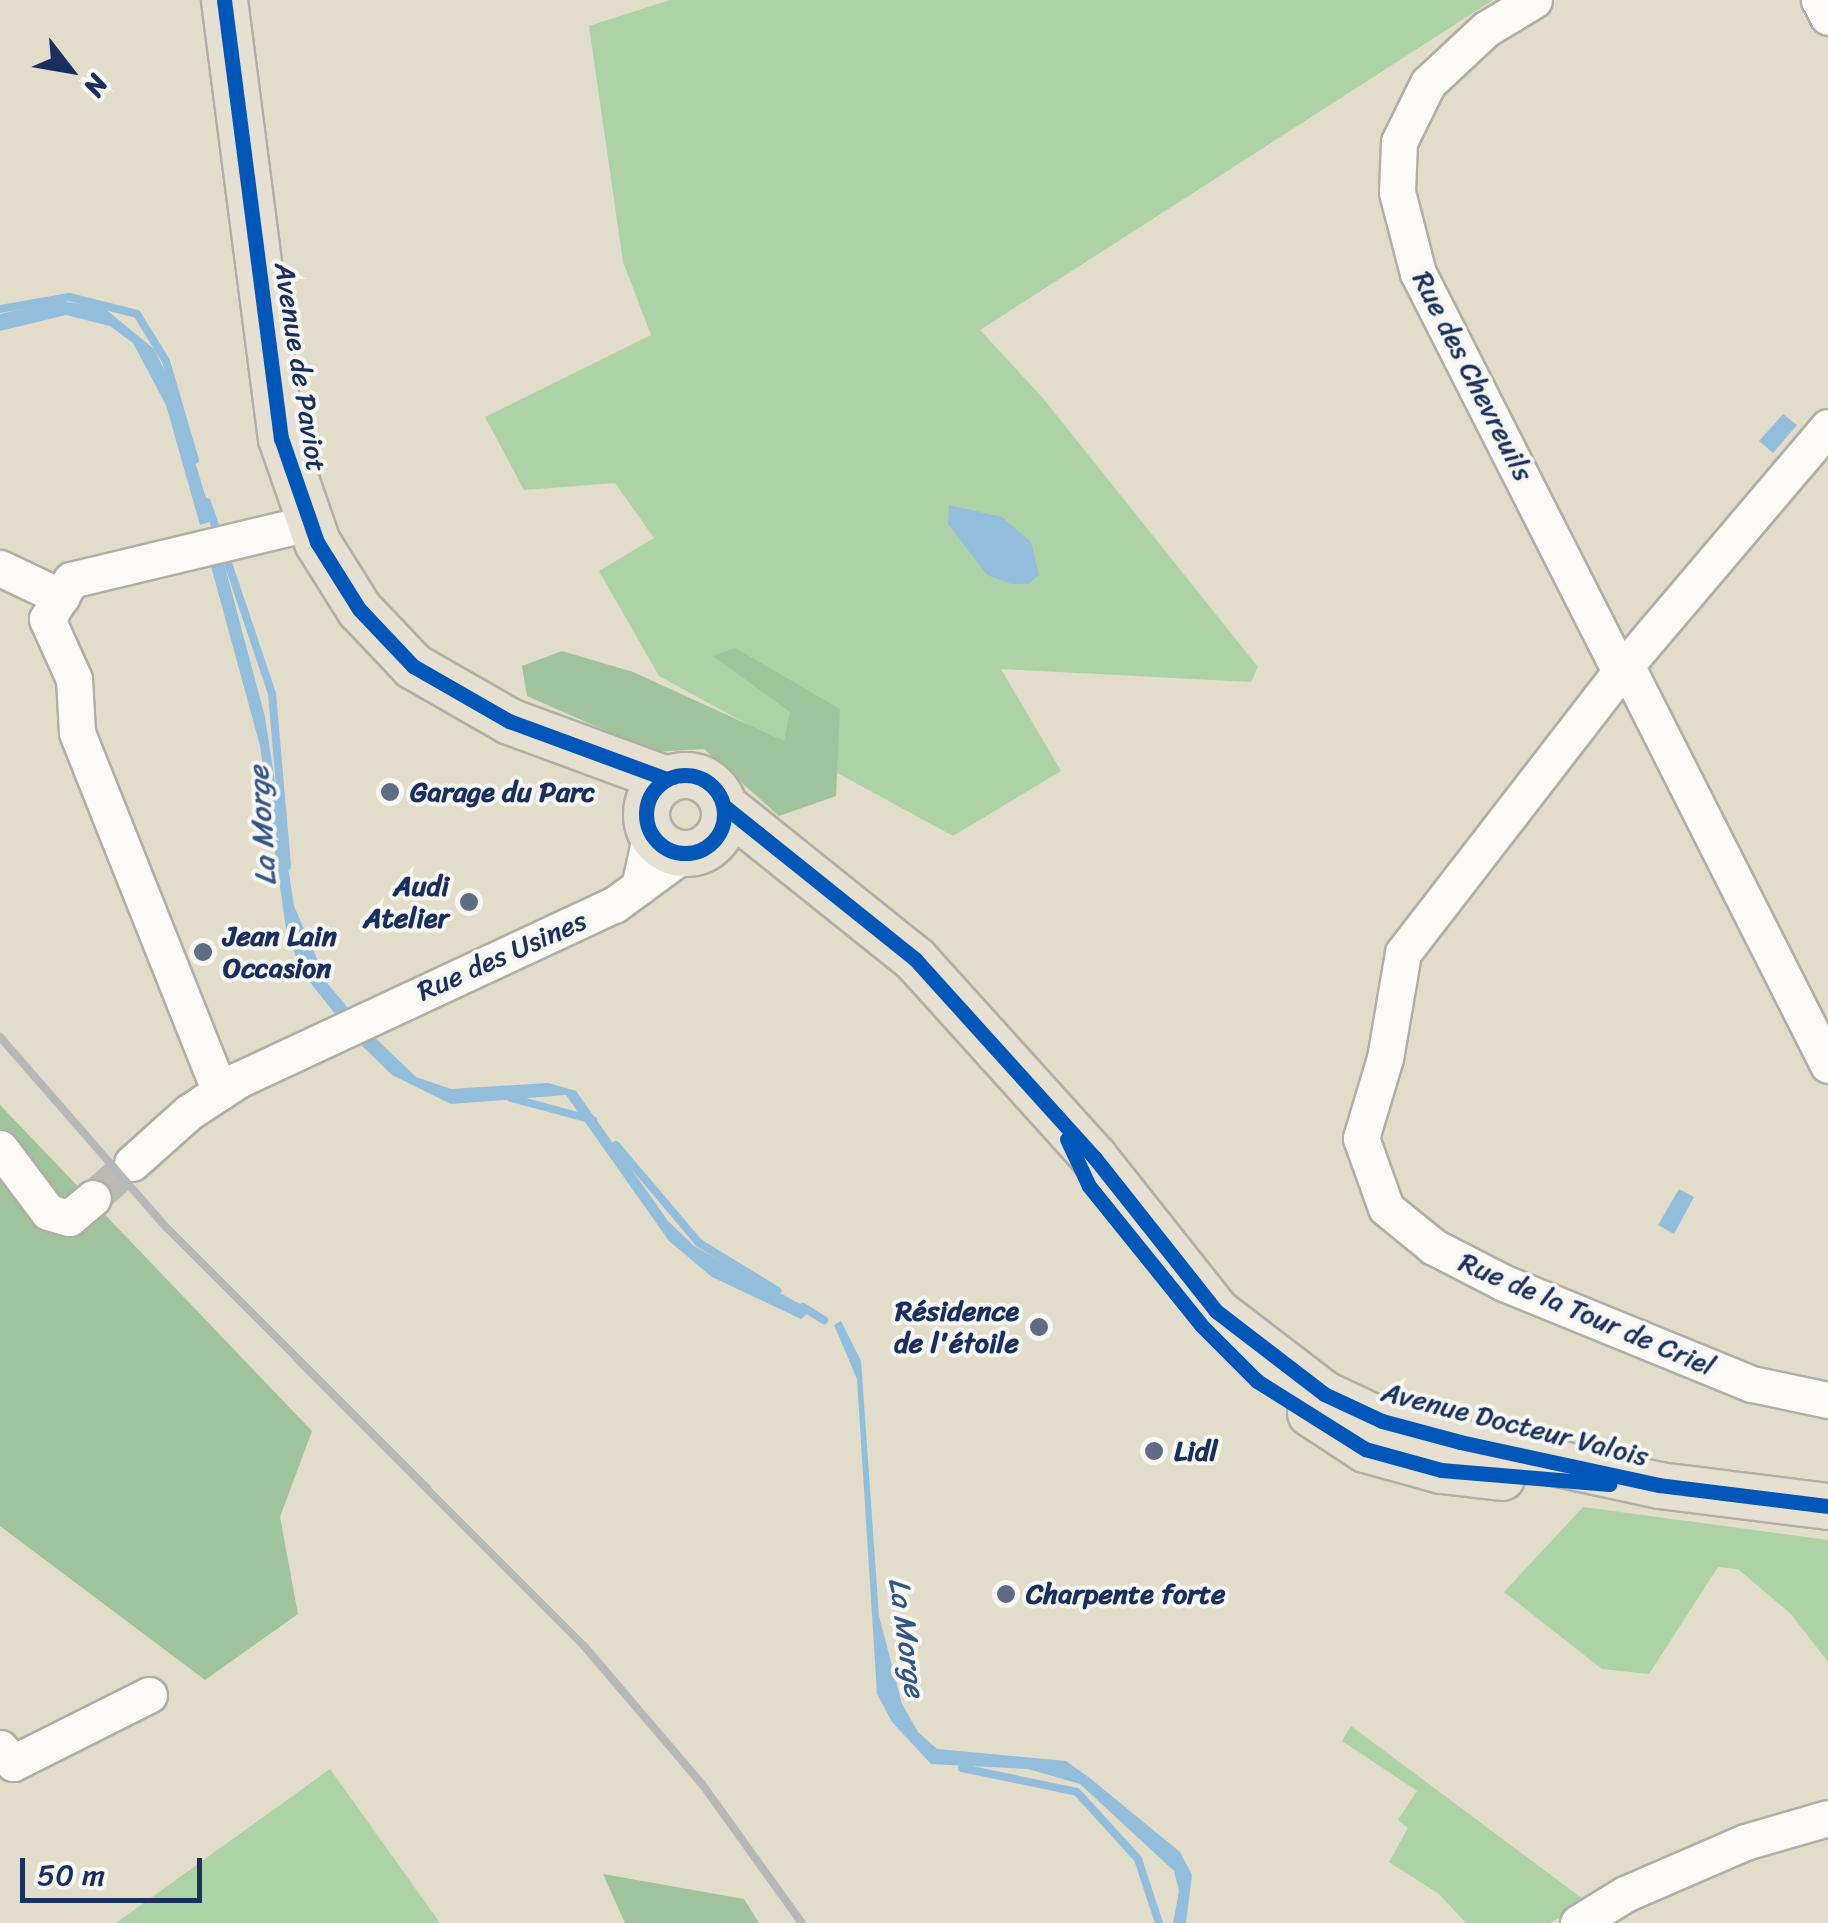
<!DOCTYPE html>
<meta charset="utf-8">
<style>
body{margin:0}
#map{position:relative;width:1828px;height:1923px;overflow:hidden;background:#e2dcca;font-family:Sriracha,sans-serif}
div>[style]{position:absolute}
.green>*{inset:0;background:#add2a5}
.forest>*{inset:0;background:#9fc39a}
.water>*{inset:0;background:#92bedc}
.stream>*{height:8px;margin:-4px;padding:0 4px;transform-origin:4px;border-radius:4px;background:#92bedc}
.minor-tunnel>*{height:35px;margin-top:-17.5px;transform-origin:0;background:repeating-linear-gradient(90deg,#bab9b4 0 35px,transparent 0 53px)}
.roads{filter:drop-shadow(2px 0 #b0aea7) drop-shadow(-2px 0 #b0aea7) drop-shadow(0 2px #b0aea7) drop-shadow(0 -2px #b0aea7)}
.minor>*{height:35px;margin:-17.5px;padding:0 17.5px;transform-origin:17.5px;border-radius:17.5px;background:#fbfaf7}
.major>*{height:45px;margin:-22.5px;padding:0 22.5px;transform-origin:22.5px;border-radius:22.5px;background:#e6e0d3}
.major>.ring{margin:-22.5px;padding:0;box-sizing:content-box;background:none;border:45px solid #e6e0d3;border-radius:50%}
.rail>*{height:8px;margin:-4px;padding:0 4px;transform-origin:4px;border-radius:4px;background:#b5b7b9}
.cycleway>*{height:15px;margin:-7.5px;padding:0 7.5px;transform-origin:7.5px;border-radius:7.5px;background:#0057b8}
.cycleway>.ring{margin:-7.5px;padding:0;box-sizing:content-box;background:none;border:15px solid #0057b8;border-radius:50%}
.dots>*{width:28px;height:28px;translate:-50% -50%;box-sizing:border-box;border:5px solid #f6f6f2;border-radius:50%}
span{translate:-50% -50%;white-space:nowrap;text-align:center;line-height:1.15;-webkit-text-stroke:8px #f6f6f2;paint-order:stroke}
.street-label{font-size:28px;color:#1b2f5e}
.poi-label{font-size:28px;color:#1b2f5e;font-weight:700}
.left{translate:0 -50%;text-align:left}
.right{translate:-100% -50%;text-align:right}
.water-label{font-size:30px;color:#345686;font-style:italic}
.north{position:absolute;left:20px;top:20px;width:100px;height:100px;-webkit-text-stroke:8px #f6f6f2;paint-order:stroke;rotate:121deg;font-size:28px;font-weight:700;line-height:40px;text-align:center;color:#1b2f5e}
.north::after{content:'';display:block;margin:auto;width:35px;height:45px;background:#1b2f5e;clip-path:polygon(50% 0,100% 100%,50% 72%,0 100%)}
.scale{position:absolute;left:20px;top:1858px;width:182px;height:45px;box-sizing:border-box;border:5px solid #1b2f5e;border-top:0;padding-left:12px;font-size:30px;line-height:35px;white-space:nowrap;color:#1b2f5e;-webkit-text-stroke:8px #f6f6f2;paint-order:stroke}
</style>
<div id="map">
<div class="green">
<div style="clip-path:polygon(670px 0,1493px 0,980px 330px,1042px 397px,1258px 667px,1251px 682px,1001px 669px,1061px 771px,953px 836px,659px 676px,599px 571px,654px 538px,615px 483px,524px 490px,485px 417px,651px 335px,623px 262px,589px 26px)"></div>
<div style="clip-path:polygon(1583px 1507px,1828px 1540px,1828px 1662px,1791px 1614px,1738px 1569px,1718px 1567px,1649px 1674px,1602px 1669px,1504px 1592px)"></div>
<div style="clip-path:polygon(1351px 1726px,1587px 1902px,1550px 1923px,1466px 1923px,1439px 1894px,1389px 1862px,1408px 1828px,1398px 1820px,1417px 1791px,1342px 1741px)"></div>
<div style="clip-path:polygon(330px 1769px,440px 1923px,116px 1923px)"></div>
</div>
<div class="forest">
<div style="clip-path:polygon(735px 648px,840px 709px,836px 796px,779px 816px,704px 749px,654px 752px,527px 696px,522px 666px,562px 651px,633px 672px,784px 741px,790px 712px,713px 656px)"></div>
<div style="clip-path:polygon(0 1105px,312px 1431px,280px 1517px,298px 1614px,205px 1680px,0 1526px)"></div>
<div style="clip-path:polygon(603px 1874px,744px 1899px,759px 1923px,625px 1923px)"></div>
</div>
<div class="water">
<div style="clip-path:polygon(60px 301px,103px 307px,154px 349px,171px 383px,213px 521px,200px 525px,166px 405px,133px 343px,110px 326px,66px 315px,0 331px,0 314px)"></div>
<div style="clip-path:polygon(1783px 414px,1797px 425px,1773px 453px,1759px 441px)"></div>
<div style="clip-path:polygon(949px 505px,1002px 517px,1031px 542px,1039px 575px,1029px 584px,1011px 584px,987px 575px,948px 524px)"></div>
<div style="clip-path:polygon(219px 544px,265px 717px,294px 906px,328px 984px,353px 1014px,340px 1020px,301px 971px,286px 929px,260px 746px,206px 548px)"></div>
<div style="clip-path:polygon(366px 1029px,416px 1077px,451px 1089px,548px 1083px,576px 1091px,668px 1221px,694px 1246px,811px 1310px,801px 1319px,712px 1277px,669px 1241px,566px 1095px,451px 1104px,392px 1075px,352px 1036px)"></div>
<div style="clip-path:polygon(1679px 1189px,1694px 1197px,1674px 1234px,1658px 1225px)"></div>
<div style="clip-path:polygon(841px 1321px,861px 1361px,879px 1616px,902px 1704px,918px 1732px,937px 1749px,1066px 1761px,1091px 1779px,1180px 1852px,1192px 1875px,1186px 1923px,1173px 1923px,1179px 1891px,1174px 1871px,1080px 1784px,1028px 1769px,931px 1764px,892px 1722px,877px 1694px,857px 1379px,834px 1325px)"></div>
</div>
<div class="stream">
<div style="left:0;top:309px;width:70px;rotate:-9.9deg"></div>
<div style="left:69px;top:297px;width:70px;rotate:14deg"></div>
<div style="left:137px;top:314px;width:55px;rotate:58.3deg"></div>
<div style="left:166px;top:361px;width:103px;rotate:73.7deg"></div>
<div style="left:207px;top:502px;width:36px;rotate:71deg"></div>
<div style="left:225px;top:554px;width:148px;rotate:71.4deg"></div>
<div style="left:272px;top:694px;width:173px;rotate:85deg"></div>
<div style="left:511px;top:1098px;width:85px;rotate:15deg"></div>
<div style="left:616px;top:1145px;width:128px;rotate:49.7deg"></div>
<div style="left:699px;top:1243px;width:92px;rotate:31.3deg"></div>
<div style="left:803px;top:1307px;width:25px;rotate:32deg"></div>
<div style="left:962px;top:1768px;width:117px;rotate:11.8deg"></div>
<div style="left:1077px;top:1792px;width:91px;rotate:47.7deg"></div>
<div style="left:1138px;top:1859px;width:67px;rotate:71.8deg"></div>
</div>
<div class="minor-tunnel">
<div style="left:93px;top:1198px;width:52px;rotate:-41.9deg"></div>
</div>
<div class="roads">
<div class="minor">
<div style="left:1534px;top:0;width:56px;rotate:148.9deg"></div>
<div style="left:1486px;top:29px;width:79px;rotate:137deg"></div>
<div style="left:1428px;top:83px;width:66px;rotate:116.2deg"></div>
<div style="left:1399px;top:142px;width:50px;rotate:92.3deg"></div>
<div style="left:1397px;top:192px;width:84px;rotate:75.5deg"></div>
<div style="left:1418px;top:273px;width:447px;rotate:63.1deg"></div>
<div style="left:1819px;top:0;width:19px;rotate:62deg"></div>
<div style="left:1828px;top:427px;width:321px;rotate:130.3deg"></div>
<div style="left:1620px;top:672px;width:355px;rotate:127.7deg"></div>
<div style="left:1403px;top:953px;width:107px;rotate:99.7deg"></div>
<div style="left:1385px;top:1058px;width:84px;rotate:106.7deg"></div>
<div style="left:1361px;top:1138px;width:74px;rotate:70.3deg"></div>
<div style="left:1386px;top:1208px;width:62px;rotate:39.1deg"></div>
<div style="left:1434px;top:1247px;width:79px;rotate:27.2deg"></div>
<div style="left:1504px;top:1283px;width:268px;rotate:22.2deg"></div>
<div style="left:1752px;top:1384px;width:78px;rotate:11.9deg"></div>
<div style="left:0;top:568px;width:68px;rotate:25.4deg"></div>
<div style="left:1626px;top:665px;width:448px;rotate:63.2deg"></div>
<div style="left:639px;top:887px;width:55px;rotate:-77.5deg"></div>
<div style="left:220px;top:1092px;width:387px;rotate:-111.7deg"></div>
<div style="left:77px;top:732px;width:53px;rotate:-93.2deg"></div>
<div style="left:74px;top:679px;width:66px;rotate:-114.2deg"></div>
<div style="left:47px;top:619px;width:46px;rotate:-58.4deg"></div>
<div style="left:71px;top:580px;width:244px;rotate:-13.5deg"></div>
<div style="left:0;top:1148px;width:80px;rotate:53.1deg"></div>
<div style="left:48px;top:1212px;width:22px;rotate:16deg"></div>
<div style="left:69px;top:1218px;width:31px;rotate:-40deg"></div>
<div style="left:132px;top:1163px;width:76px;rotate:-41.8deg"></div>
<div style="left:189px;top:1112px;width:59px;rotate:-33.1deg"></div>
<div style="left:238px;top:1080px;width:415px;rotate:-25deg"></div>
<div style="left:614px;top:905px;width:88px;rotate:-36.2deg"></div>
<div style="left:0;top:1748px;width:20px;rotate:49deg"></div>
<div style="left:13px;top:1763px;width:152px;rotate:-26.6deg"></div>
<div style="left:1578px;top:1923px;width:55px;rotate:-31.7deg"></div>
<div style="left:1625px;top:1894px;width:131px;rotate:-23.4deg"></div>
<div style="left:1745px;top:1842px;width:86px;rotate:-16.1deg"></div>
</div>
<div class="major">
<div style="left:224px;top:0;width:442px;rotate:82.6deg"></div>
<div style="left:281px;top:438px;width:110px;rotate:70.9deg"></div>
<div style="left:317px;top:542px;width:79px;rotate:57.9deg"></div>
<div style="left:359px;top:609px;width:79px;rotate:46.5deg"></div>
<div style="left:413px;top:666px;width:111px;rotate:29.8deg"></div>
<div style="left:509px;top:721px;width:168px;rotate:20.2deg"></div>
<div class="ring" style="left:646px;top:775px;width:33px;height:33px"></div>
<div style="left:724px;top:806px;width:245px;rotate:38.7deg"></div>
<div style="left:915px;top:959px;width:267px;rotate:47.9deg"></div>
<div style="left:1094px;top:1157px;width:196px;rotate:51.6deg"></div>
<div style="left:1216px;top:1311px;width:136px;rotate:37.5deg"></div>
<div style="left:1324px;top:1394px;width:64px;rotate:25deg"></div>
<div style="left:1382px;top:1421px;width:81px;rotate:15.1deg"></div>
<div style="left:1460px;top:1442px;width:204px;rotate:12.2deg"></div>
<div style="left:1659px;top:1485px;width:170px;rotate:7.1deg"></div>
<div style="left:1310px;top:1413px;width:66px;rotate:33.2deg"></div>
<div style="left:1365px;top:1449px;width:79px;rotate:15.4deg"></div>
<div style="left:1441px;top:1470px;width:61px;rotate:6.5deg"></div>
</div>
</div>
<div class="rail">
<div style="left:0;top:1037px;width:252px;rotate:48.9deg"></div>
<div style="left:166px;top:1227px;width:592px;rotate:45.07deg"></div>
<div style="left:584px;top:1646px;width:182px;rotate:49.5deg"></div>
<div style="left:702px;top:1784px;width:171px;rotate:54.3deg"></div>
</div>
<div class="cycleway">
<div style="left:224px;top:0;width:442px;rotate:82.6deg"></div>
<div style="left:281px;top:438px;width:110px;rotate:70.9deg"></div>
<div style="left:317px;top:542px;width:79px;rotate:57.9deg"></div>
<div style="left:359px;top:609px;width:79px;rotate:46.5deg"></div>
<div style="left:413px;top:666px;width:111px;rotate:29.8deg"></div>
<div style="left:509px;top:721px;width:168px;rotate:20.2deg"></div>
<div class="ring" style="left:646px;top:775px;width:63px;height:63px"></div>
<div style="left:724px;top:806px;width:245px;rotate:38.7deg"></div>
<div style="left:915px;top:959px;width:267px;rotate:47.9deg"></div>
<div style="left:1094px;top:1157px;width:196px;rotate:51.6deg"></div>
<div style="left:1216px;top:1311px;width:136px;rotate:37.5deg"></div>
<div style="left:1324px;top:1394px;width:64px;rotate:25deg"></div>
<div style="left:1382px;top:1421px;width:81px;rotate:15.1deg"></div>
<div style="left:1460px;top:1442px;width:204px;rotate:12.2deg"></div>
<div style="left:1659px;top:1485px;width:170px;rotate:7.1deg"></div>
<div style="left:1067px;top:1139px;width:52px;rotate:64.9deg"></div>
<div style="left:1089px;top:1186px;width:179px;rotate:51.1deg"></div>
<div style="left:1201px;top:1325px;width:79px;rotate:45deg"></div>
<div style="left:1257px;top:1381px;width:128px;rotate:32.2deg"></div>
<div style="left:1365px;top:1449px;width:79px;rotate:15.4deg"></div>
<div style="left:1441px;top:1470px;width:169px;rotate:4.8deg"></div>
</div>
<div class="dots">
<div style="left:390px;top:792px;background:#616c84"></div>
<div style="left:469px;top:902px;background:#616c84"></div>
<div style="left:203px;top:952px;background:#616c84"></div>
<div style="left:1039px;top:1327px;background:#616c84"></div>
<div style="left:1154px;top:1451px;background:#616c84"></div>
<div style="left:1006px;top:1594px;background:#616c84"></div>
</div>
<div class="street-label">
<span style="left:300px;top:367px;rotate:81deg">Avenue de Paviot</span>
<span style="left:1473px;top:376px;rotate:63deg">Rue des Chevreuils</span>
<span style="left:502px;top:956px;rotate:-24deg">Rue des Usines</span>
<span style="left:1587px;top:1314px;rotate:23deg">Rue de la Tour de Criel</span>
<span style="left:1515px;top:1424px;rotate:14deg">Avenue Docteur Valois</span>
</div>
<div class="poi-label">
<span class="left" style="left:410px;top:792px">Garage du Parc</span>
<span class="right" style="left:449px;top:902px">Audi<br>Atelier</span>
<span class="left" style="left:223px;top:952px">Jean Lain<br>Occasion</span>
<span class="right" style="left:1019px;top:1327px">Résidence<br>de l'étoile</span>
<span class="left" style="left:1174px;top:1451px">Lidl</span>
<span class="left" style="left:1026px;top:1594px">Charpente forte</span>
</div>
<div class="water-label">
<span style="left:262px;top:826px;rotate:-94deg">La Morge</span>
<span style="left:907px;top:1637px;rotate:82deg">La Morge</span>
</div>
<div class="north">N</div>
<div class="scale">50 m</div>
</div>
